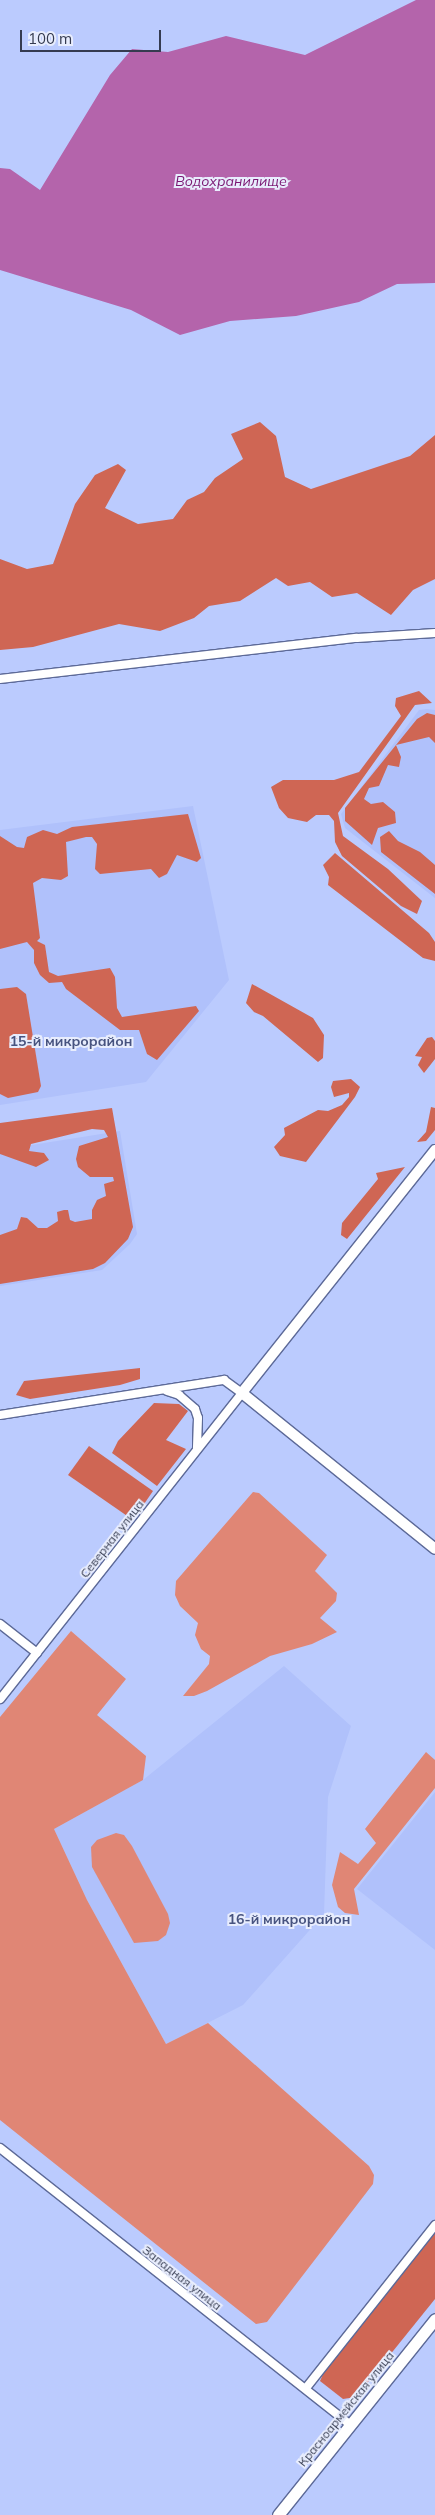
<!DOCTYPE html>
<meta charset="utf-8">
<style>
body{margin:0}
#map{position:relative;width:435px;height:2515px;overflow:hidden;background:#bbcbfe;font-family:Mulish,sans-serif}
div>[style]{position:absolute}
.built>*{inset:0;background:#b0c1fb}
.green>*{inset:0;background:#e08675}
.forest>*{inset:0;background:#cf6654}
.water>*{inset:0;background:#b464ab}
.roads{filter:drop-shadow(1px 0 #5d6a98) drop-shadow(-1px 0 #5d6a98) drop-shadow(0 1px #5d6a98) drop-shadow(0 -1px #5d6a98)}
.minor>*{height:8px;margin:-4px;padding:0 4px;transform-origin:4px;border-radius:4px;background:#fff}
.tertiary>*{height:10px;margin:-5px;padding:0 5px;transform-origin:5px;border-radius:5px;background:#fff}
.secondary>*{height:11px;margin:-5.5px;padding:0 5.5px;transform-origin:5.5px;border-radius:5.5px;background:#fff}
span{translate:-50% -50%;white-space:nowrap;text-align:center;line-height:1.15;-webkit-text-stroke:4px #e8edfd;paint-order:stroke}
.street-label{font-size:12px;color:#353b50}
.water-label{font-size:14px;color:#7b1873;font-style:italic}
.neighbourhood-label{font-size:14px;color:#47537f;font-weight:700}
.scale{position:absolute;left:20px;top:30px;width:141px;height:22px;box-sizing:border-box;border:2px solid #353b50;border-top:0;padding-left:6px;font-size:15px;line-height:18px;white-space:nowrap;color:#353b50;-webkit-text-stroke:4px #e8edfd;paint-order:stroke}
</style>
<div id="map">
<div class="built">
<div style="clip-path:polygon(427px 709px,435px 710px,435px 898px,345px 828px,341px 814px,419px 710px)"></div>
<div style="clip-path:polygon(193px 806px,229px 980px,146px 1082px,0 1105px,0 830px)"></div>
<div style="clip-path:polygon(120px 1131px,137px 1234px,130px 1244px,102px 1270px,0 1286px,0 1150px)"></div>
<div style="clip-path:polygon(284px 1666px,351px 1726px,328px 1797px,324px 1914px,243px 2005px,166px 2044px,87px 1900px,54px 1829px,143px 1780px)"></div>
<div style="clip-path:polygon(435px 1792px,435px 1950px,357px 1889px)"></div>
</div>
<div class="green">
<div style="clip-path:polygon(253px 1492px,259px 1493px,327px 1555px,315px 1571px,337px 1593px,336px 1601px,320px 1618px,337px 1632px,312px 1644px,270px 1656px,207px 1691px,194px 1696px,183px 1696px,209px 1664px,210px 1656px,201px 1649px,195px 1635px,198px 1623px,180px 1606px,175px 1595px,176px 1581px)"></div>
<div style="clip-path:polygon(71px 1631px,126px 1679px,97px 1715px,146px 1756px,143px 1780px,54px 1829px,87px 1900px,166px 2044px,208px 2023px,369px 2166px,374px 2175px,373px 2184px,267px 2322px,256px 2324px,0 2120px,0 1717px)"></div>
<div style="clip-path:polygon(426px 1752px,435px 1760px,435px 1788px,354px 1889px,359px 1915px,345px 1913px,338px 1907px,332px 1885px,340px 1852px,358px 1864px,376px 1843px,365px 1829px)"></div>
<div style="clip-path:polygon(116px 1833px,124px 1835px,132px 1846px,168px 1914px,170px 1923px,166px 1935px,158px 1941px,134px 1943px,92px 1867px,91px 1847px,97px 1840px)"></div>
</div>
<div class="forest">
<div style="clip-path:polygon(260px 422px,276px 436px,285px 477px,311px 489px,410px 456px,435px 435px,435px 579px,413px 590px,391px 615px,357px 593px,332px 597px,310px 582px,288px 586px,276px 578px,240px 601px,209px 606px,194px 618px,160px 631px,119px 624px,33px 647px,0 650px,0 559px,27px 569px,53px 564px,75px 504px,95px 475px,118px 464px,126px 470px,105px 508px,138px 524px,173px 519px,187px 500px,204px 492px,215px 478px,243px 459px,231px 434px)"></div>
<div style="clip-path:polygon(419px 691px,432px 703px,415px 705px,338px 813px,343px 836px,388px 869px,422px 901px,417px 914px,401px 906px,342px 856px,335px 842px,334px 821px,329px 815px,316px 815px,307px 822px,288px 818px,279px 808px,271px 787px,283px 780px,334px 780px,359px 772px,401px 716px,395px 706px,396px 698px)"></div>
<div style="clip-path:polygon(427px 713px,435px 715px,435px 743px,429px 737px,396px 745px,401px 757px,399px 767px,388px 765px,379px 786px,369px 788px,364px 799px,371px 804px,383px 802px,395px 812px,396px 823px,378px 828px,372px 845px,345px 821px,345px 808px,417px 719px)"></div>
<div style="clip-path:polygon(188px 814px,201px 858px,197px 862px,177px 855px,167px 874px,159px 878px,151px 869px,100px 874px,95px 869px,97px 844px,92px 837px,86px 837px,66px 842px,68px 876px,61px 880px,42px 878px,33px 883px,40px 938px,37px 941px,45px 945px,49px 972px,58px 976px,110px 968px,115px 977px,117px 1008px,122px 1017px,196px 1006px,199px 1011px,157px 1060px,147px 1054px,139px 1030px,120px 1030px,66px 989px,62px 982px,49px 983px,40px 975px,34px 963px,34px 950px,27px 942px,0 949px,0 836px,17px 847px,24px 848px,27px 837px,43px 830px,57px 834px,72px 827px)"></div>
<div style="clip-path:polygon(389px 831px,398px 841px,420px 852px,435px 865px,435px 894px,381px 852px,380px 837px)"></div>
<div style="clip-path:polygon(335px 853px,429px 933px,435px 942px,435px 961px,423px 958px,328px 885px,329px 877px,323px 865px)"></div>
<div style="clip-path:polygon(252px 984px,313px 1018px,324px 1035px,323px 1058px,318px 1062px,263px 1016px,254px 1012px,246px 1003px)"></div>
<div style="clip-path:polygon(17px 987px,26px 994px,41px 1086px,38px 1092px,8px 1098px,0 1094px,0 989px)"></div>
<div style="clip-path:polygon(432px 1037px,435px 1041px,435px 1059px,424px 1073px,418px 1065px,422px 1057px,415px 1056px,427px 1038px)"></div>
<div style="clip-path:polygon(351px 1079px,360px 1087px,355px 1097px,306px 1162px,280px 1156px,274px 1147px,285px 1135px,284px 1128px,318px 1110px,328px 1111px,342px 1105px,349px 1097px,349px 1093px,334px 1097px,331px 1087px,333px 1081px)"></div>
<div style="clip-path:polygon(431px 1107px,435px 1108px,435px 1130px,426px 1141px,417px 1142px,426px 1132px)"></div>
<div style="clip-path:polygon(112px 1108px,133px 1227px,128px 1239px,105px 1263px,93px 1269px,0 1284px,0 1235px,17px 1229px,21px 1217px,27px 1218px,38px 1228px,47px 1228px,58px 1221px,57px 1212px,64px 1210px,68px 1210px,70px 1220px,75px 1222px,92px 1219px,92px 1210px,97px 1200px,106px 1196px,104px 1184px,114px 1181px,113px 1177px,90px 1177px,78px 1167px,76px 1159px,79px 1146px,108px 1137px,104px 1130px,92px 1129px,31px 1144px,29px 1151px,44px 1153px,49px 1160px,36px 1167px,0 1154px,0 1123px)"></div>
<div style="clip-path:polygon(405px 1167px,347px 1239px,341px 1235px,342px 1223px,378px 1179px,376px 1173px)"></div>
<div style="clip-path:polygon(140px 1368px,140px 1379px,120px 1385px,30px 1399px,16px 1395px,24px 1381px)"></div>
<div style="clip-path:polygon(154px 1403px,179px 1404px,188px 1411px,166px 1440px,186px 1449px,157px 1486px,112px 1453px,118px 1441px)"></div>
<div style="clip-path:polygon(89px 1446px,153px 1491px,133px 1520px,68px 1475px)"></div>
<div style="clip-path:polygon(435px 2233px,435px 2299px,356px 2397px,343px 2399px,320px 2381px,325px 2370px)"></div>
</div>
<div class="water">
<div style="clip-path:polygon(416px 0,435px 0,435px 283px,397px 284px,359px 302px,296px 316px,230px 321px,180px 335px,131px 310px,0 270px,0 168px,10px 169px,40px 190px,110px 75px,132px 49px,168px 52px,226px 36px,305px 55px)"></div>
</div>
<div class="roads">
<div class="minor">
<div style="left:0;top:679px;width:359px;rotate:-6.6deg"></div>
<div style="left:357px;top:638px;width:78px;rotate:-3.7deg"></div>
<div style="left:167px;top:1391px;width:13px;rotate:18deg"></div>
<div style="left:179px;top:1395px;width:21px;rotate:41deg"></div>
<div style="left:195px;top:1409px;width:9px;rotate:72deg"></div>
<div style="left:198px;top:1418px;width:30px;rotate:92deg"></div>
<div style="left:0;top:1415px;width:227px;rotate:-8.9deg"></div>
<div style="left:224px;top:1380px;width:22px;rotate:36deg"></div>
<div style="left:242px;top:1393px;width:390px;rotate:128.3deg"></div>
<div style="left:0;top:1624px;width:47px;rotate:38.1deg"></div>
<div style="left:0;top:2148px;width:447px;rotate:38.3deg"></div>
<div style="left:306px;top:2388px;width:208px;rotate:-51.6deg"></div>
</div>
<div class="tertiary">
<div style="left:435px;top:1150px;width:310px;rotate:128.5deg"></div>
<div style="left:242px;top:1393px;width:248px;rotate:38.9deg"></div>
</div>
<div class="secondary">
<div style="left:278px;top:2515px;width:251px;rotate:-51.3deg"></div>
</div>
</div>
<div class="street-label">
<span style="left:112px;top:1539px;rotate:-52deg">Северная улица</span>
<span style="left:182px;top:2278px;rotate:38deg">Западная улица</span>
<span style="left:346px;top:2409px;rotate:-51deg">Красноармейская улица</span>
</div>
<div class="water-label">
<span style="left:231px;top:181px">Водохранилище</span>
</div>
<div class="neighbourhood-label">
<span style="left:71px;top:1041px">15-й микрорайон</span>
<span style="left:289px;top:1919px">16-й микрорайон</span>
</div>
<div class="scale">100 m</div>
</div>
